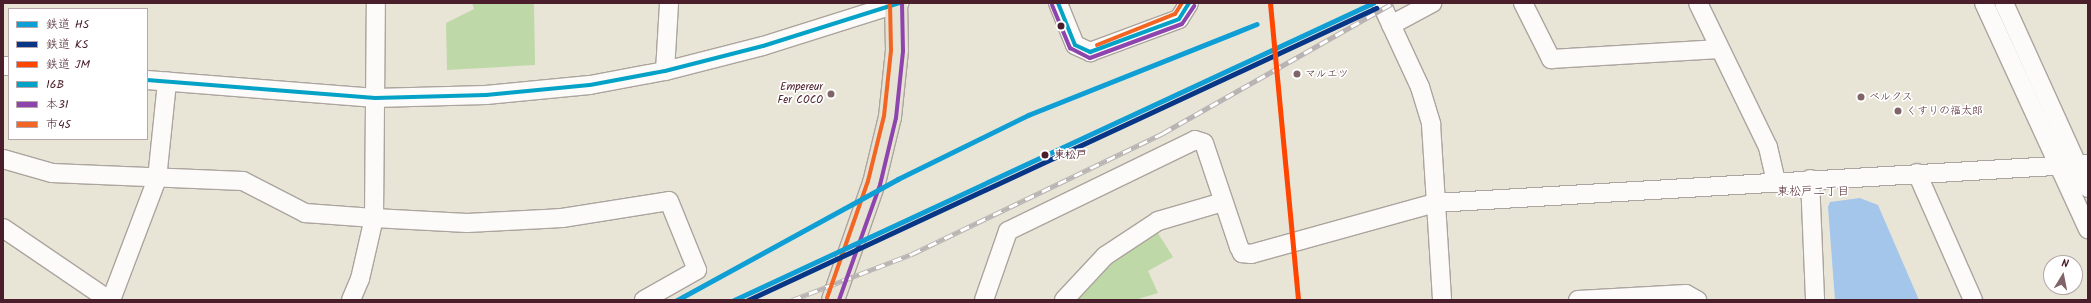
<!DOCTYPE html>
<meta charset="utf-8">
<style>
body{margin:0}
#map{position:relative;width:2091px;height:303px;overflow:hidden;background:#e8e5d7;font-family:Kalam,"Klee One",sans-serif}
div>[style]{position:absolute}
.green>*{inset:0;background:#bed9a7}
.water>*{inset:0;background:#a5c6eb}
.roads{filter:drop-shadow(1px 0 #aca49e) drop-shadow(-1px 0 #aca49e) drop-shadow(0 1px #aca49e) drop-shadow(0 -1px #aca49e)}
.minor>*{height:18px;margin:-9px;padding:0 9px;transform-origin:9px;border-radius:9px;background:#fcfbf9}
.major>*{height:22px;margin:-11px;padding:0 11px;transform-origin:11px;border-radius:11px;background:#e6e2d4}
.rail>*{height:4.5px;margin-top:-2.25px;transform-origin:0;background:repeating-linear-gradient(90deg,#fff 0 9px,#b9b4b3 0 18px);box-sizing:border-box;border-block:1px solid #b9b4b3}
.bus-1>*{height:4px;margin:-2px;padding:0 2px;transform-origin:2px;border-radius:2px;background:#04a2c6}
.bus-2>*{height:4px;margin:-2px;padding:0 2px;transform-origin:2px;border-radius:2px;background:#8e44ad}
.bus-3>*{height:4px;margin:-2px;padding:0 2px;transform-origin:2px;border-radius:2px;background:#f26522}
.rail-1>*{height:5px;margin:-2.5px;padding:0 2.5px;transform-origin:2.5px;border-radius:2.5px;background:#0f9fd5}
.rail-2>*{height:5px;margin:-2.5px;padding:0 2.5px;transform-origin:2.5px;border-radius:2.5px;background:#073686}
.rail-3>*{height:5px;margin:-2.5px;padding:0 2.5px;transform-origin:2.5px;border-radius:2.5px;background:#ff4500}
.dots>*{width:11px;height:11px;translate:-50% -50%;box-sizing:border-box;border:2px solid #fff;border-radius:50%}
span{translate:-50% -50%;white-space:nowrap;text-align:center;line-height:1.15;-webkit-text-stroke:3.5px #fff;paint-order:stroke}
.poi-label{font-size:11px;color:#4a1f2b}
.left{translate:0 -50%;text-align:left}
.right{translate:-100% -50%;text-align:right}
.stop-label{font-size:11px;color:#4a1f2b;font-weight:700}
.neighbourhood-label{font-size:12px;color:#4a1f2b}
.frame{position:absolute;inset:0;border:4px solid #4a1f2b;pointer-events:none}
.legend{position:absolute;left:8px;top:8px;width:140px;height:132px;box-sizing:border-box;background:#fff;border:1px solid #b7a5aa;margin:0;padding:5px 7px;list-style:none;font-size:12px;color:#4a1f2b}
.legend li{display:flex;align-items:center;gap:8px;height:20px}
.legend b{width:20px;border:1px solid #b7a5aa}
.north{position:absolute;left:2043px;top:255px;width:40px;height:40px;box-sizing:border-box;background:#fff;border:1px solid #b7a5aa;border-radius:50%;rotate:10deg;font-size:11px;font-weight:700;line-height:16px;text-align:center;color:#4a1f2b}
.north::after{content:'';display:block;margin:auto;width:14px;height:18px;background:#816467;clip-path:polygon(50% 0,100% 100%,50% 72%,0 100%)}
</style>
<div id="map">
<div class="green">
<div style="clip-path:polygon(472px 3px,534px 3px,535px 65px,447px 70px,446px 23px,474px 9px)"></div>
<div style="clip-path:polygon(1156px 230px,1173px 257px,1148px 271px,1158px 293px,1135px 300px,1074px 300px,1107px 263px)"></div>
</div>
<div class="water">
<div style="clip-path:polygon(1860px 198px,1878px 205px,1919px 300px,1835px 300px,1828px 207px,1830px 202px)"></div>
</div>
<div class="roads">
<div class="minor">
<div style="left:1058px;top:3px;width:45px;rotate:68deg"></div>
<div style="left:1075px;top:45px;width:17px;rotate:25deg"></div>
<div style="left:1090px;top:52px;width:95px;rotate:-20.3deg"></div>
<div style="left:1179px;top:19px;width:19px;rotate:-58deg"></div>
<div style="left:1381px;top:3px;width:93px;rotate:65.1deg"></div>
<div style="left:1420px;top:87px;width:39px;rotate:73deg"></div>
<div style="left:1431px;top:124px;width:176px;rotate:86.4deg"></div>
<div style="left:1523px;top:3px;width:63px;rotate:63.4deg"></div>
<div style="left:1551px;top:59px;width:169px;rotate:-3.4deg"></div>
<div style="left:1698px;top:3px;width:160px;rotate:64.1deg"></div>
<div style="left:1768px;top:147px;width:35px;rotate:77deg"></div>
<div style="left:1984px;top:3px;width:249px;rotate:65.3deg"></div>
<div style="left:2004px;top:3px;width:203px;rotate:65.6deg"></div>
<div style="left:1391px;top:25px;width:47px;rotate:-28.2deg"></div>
<div style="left:3px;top:66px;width:6px"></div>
<div style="left:665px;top:71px;width:68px;rotate:-86.6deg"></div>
<div style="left:147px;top:80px;width:229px;rotate:4.5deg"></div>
<div style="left:375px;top:98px;width:111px;rotate:-1.5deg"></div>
<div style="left:486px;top:95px;width:104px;rotate:-5.5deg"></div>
<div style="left:590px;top:85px;width:76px;rotate:-10.6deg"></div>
<div style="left:665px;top:71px;width:101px;rotate:-14.3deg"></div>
<div style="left:763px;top:46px;width:143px;rotate:-17.5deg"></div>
<div style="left:3px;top:159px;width:51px;rotate:15.9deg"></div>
<div style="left:52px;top:173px;width:191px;rotate:2.4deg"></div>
<div style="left:243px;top:181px;width:70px;rotate:27.3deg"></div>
<div style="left:305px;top:213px;width:69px;rotate:4.1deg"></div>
<div style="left:374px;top:218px;width:93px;rotate:3.1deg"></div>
<div style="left:467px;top:223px;width:95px;rotate:-3deg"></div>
<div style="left:562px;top:218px;width:108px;rotate:-9deg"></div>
<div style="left:669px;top:201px;width:74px;rotate:67.9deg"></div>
<div style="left:697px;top:270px;width:61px;rotate:150.5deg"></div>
<div style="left:1917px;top:173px;width:139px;rotate:66.2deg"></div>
<div style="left:1810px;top:179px;width:121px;rotate:87.6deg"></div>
<div style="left:3px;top:228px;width:128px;rotate:34.2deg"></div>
<div style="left:111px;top:300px;width:129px;rotate:-69.2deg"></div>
<div style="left:157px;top:179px;width:98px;rotate:-84.1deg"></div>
<div style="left:351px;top:300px;width:23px;rotate:-67deg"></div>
<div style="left:360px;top:279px;width:63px;rotate:-77.1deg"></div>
<div style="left:374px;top:218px;width:215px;rotate:-89.5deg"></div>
<div style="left:984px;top:300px;width:73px;rotate:-70.8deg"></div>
<div style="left:1008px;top:231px;width:208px;rotate:-25.9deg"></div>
<div style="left:1195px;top:140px;width:9px;rotate:18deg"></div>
<div style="left:1204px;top:143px;width:110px;rotate:71.4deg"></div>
<div style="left:1239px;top:247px;width:7px;rotate:63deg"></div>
<div style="left:1242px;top:253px;width:9px;rotate:6deg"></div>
<div style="left:1251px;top:254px;width:191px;rotate:-15.5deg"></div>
<div style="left:1435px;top:203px;width:654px;rotate:-3.42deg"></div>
<div style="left:1064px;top:300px;width:60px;rotate:-47deg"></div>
<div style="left:1105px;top:256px;width:64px;rotate:-33.4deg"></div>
<div style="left:1158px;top:221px;width:68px;rotate:-16.3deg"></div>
<div style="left:1578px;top:300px;width:108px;rotate:-3.2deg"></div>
<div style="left:1686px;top:294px;width:13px;rotate:29deg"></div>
</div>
<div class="major">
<div style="left:833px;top:300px;width:124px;rotate:-70.7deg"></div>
<div style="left:874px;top:183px;width:68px;rotate:-76.4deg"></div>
<div style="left:890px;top:117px;width:67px;rotate:-84deg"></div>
<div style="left:897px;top:50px;width:47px;rotate:-91.2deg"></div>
</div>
</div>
<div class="rail">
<div style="left:792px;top:300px;width:129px;rotate:-21deg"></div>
<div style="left:912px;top:254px;width:279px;rotate:-25.7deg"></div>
<div style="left:1163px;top:133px;width:264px;rotate:-29.5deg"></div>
</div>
<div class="bus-1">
<div style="left:1058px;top:3px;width:45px;rotate:68deg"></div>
<div style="left:1075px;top:45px;width:17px;rotate:25deg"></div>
<div style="left:1090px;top:52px;width:95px;rotate:-20.3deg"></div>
<div style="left:1179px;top:19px;width:19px;rotate:-58deg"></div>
<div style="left:147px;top:80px;width:229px;rotate:4.5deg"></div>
<div style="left:375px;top:98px;width:111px;rotate:-1.5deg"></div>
<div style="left:486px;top:95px;width:104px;rotate:-5.5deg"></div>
<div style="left:590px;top:85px;width:76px;rotate:-10.6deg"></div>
<div style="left:665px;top:71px;width:101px;rotate:-14.3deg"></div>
<div style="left:763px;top:46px;width:143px;rotate:-17.5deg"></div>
</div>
<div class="bus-2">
<div style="left:1052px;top:5px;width:47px;rotate:67.3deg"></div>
<div style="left:1070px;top:48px;width:22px;rotate:27deg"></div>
<div style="left:1090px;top:58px;width:98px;rotate:-20.3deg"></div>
<div style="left:1182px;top:24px;width:22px;rotate:-56deg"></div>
<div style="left:839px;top:300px;width:122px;rotate:-70.4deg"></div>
<div style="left:880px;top:185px;width:69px;rotate:-76.6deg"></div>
<div style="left:896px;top:118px;width:67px;rotate:-84deg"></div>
<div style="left:903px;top:51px;width:47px;rotate:-91.2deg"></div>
</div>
<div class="bus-3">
<div style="left:1097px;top:45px;width:84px;rotate:-21.7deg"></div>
<div style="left:1175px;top:14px;width:13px;rotate:-58deg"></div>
<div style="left:827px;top:298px;width:124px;rotate:-70.7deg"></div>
<div style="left:868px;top:181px;width:67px;rotate:-76.2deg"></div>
<div style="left:884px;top:116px;width:66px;rotate:-83.9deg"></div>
<div style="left:891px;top:50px;width:46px;rotate:-91.2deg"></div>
</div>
<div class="rail-1">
<div style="left:677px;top:300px;width:252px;rotate:-28.7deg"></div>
<div style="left:898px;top:179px;width:145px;rotate:-26.2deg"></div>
<div style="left:1028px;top:115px;width:246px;rotate:-21.7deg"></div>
<div style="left:734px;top:300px;width:705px;rotate:-24.93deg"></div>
</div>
<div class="rail-2">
<div style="left:748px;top:300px;width:693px;rotate:-24.94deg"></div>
</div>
<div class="rail-3">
<div style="left:1270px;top:3px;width:298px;rotate:84.6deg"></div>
</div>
<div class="dots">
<div style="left:1061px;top:26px;background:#4a1f2b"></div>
<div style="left:1297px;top:74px;background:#816467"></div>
<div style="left:831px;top:94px;background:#816467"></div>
<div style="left:1861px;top:97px;background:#816467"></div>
<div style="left:1898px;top:111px;background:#816467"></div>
<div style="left:1045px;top:155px;background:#4a1f2b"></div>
</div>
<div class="poi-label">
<span class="left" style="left:1305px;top:74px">マルエツ</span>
<span class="right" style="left:823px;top:94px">Empereur<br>Fer COCO</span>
<span class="left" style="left:1869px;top:97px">ベルクス</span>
<span class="left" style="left:1906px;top:111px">くすりの福太郎</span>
</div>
<div class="stop-label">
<span class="left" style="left:1054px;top:155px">東松戸</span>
</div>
<div class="neighbourhood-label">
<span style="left:1813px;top:192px">東松戸二丁目</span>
</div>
<div class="frame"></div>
<ul class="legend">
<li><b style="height:5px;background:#0f9fd5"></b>鉄道 HS</li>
<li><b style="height:5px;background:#073686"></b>鉄道 KS</li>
<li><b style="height:5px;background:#ff4500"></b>鉄道 JM</li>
<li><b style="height:5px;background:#04a2c6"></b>16B</li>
<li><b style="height:5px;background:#8e44ad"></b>本31</li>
<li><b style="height:5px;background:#f26522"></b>市45</li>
</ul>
<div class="north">N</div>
</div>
